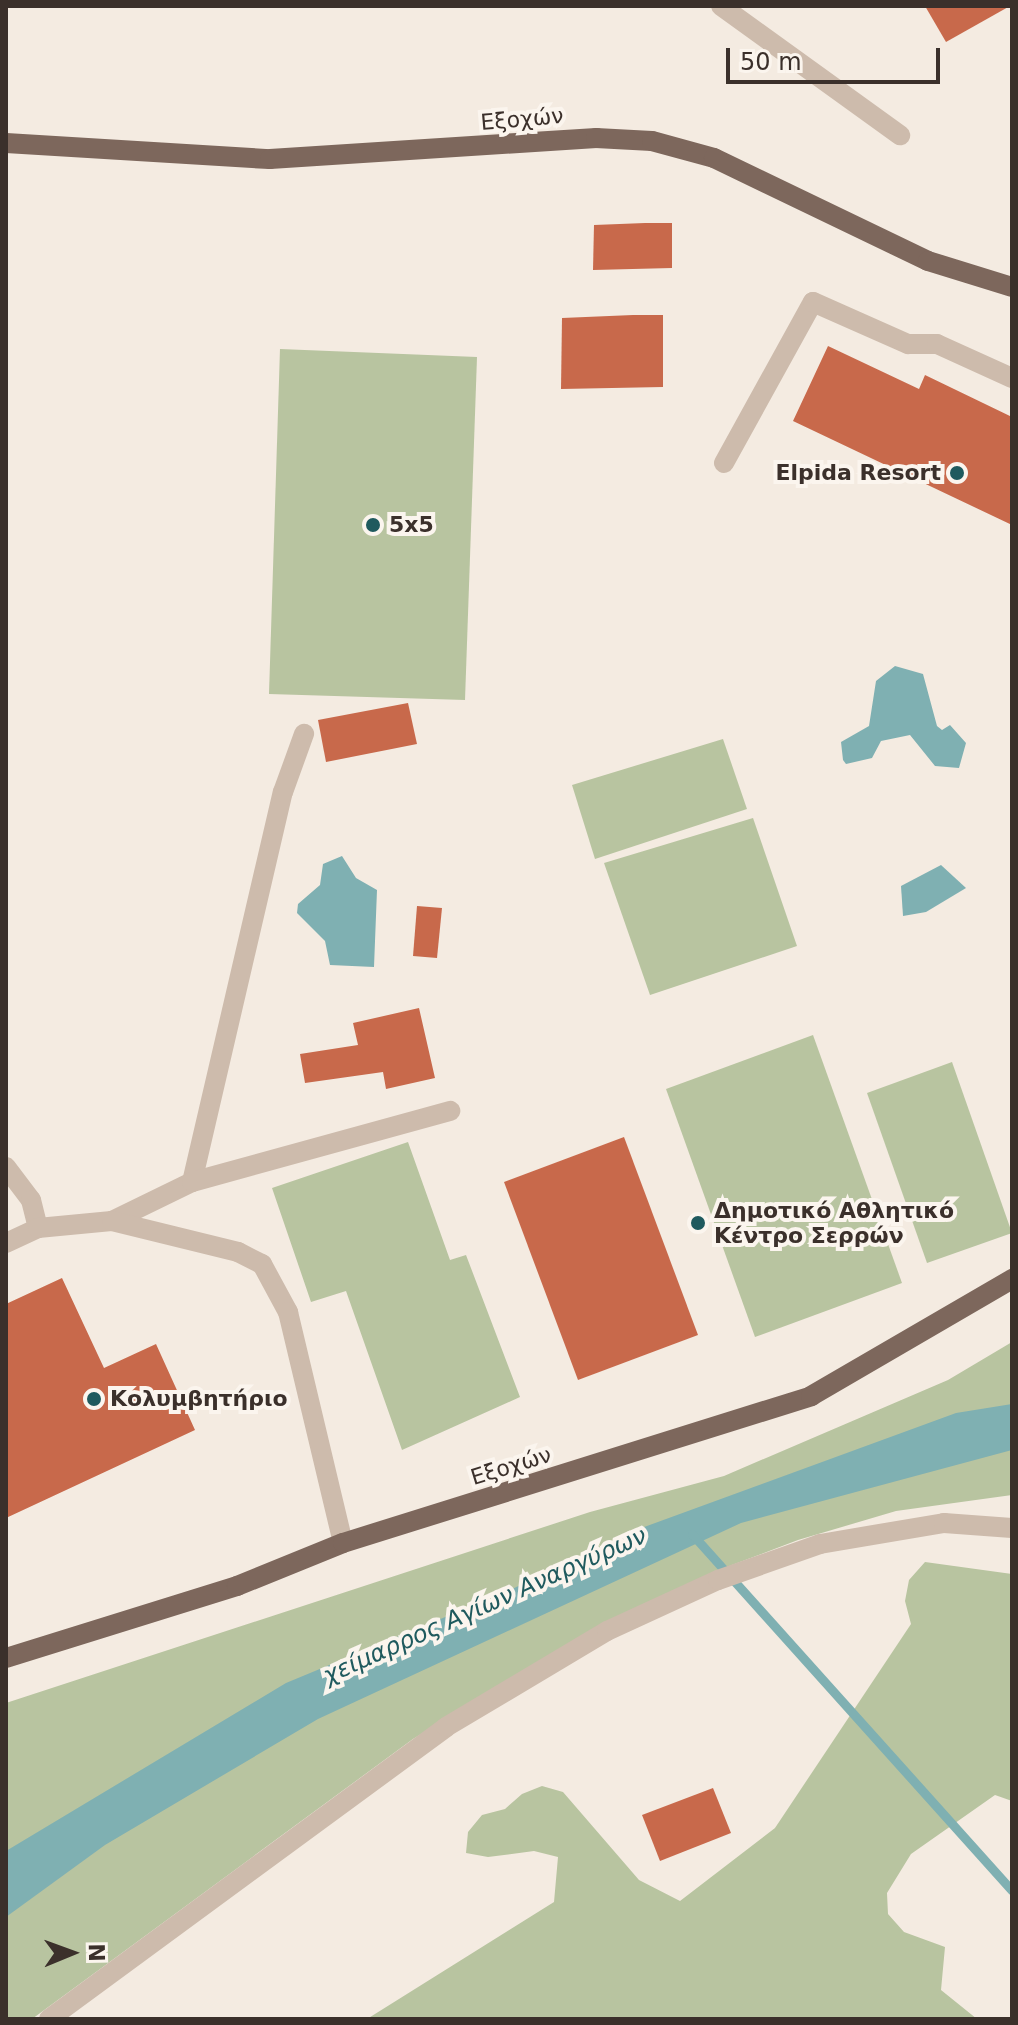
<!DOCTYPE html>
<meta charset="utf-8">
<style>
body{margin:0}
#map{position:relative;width:1018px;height:2025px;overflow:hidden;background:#f4ebe1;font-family:"DejaVu Sans",sans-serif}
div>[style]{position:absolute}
.green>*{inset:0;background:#b8c4a0}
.water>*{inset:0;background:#7fb0b2}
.stream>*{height:9px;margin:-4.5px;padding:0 4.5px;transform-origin:4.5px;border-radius:4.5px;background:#7fb0b2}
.building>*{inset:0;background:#c8694b}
.minor>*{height:20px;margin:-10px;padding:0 10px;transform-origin:10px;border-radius:10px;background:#cdbbac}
.major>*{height:20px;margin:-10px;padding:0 10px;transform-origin:10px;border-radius:10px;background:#7d675c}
.dots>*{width:22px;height:22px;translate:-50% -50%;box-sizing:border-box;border:4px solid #fbf5ee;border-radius:50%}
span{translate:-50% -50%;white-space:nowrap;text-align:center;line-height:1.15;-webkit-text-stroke:8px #fbf5ee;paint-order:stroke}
.street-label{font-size:22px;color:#3b302b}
.poi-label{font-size:22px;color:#3b302b;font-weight:700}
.right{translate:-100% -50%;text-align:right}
.left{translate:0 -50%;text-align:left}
.water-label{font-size:24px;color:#1f5a5e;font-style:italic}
.frame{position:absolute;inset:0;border:8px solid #3b302b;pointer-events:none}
.north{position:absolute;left:32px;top:1913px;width:80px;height:80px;-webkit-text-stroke:6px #fbf5ee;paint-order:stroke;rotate:89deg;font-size:22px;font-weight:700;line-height:32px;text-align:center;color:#3b302b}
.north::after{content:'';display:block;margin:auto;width:28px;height:36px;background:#3b302b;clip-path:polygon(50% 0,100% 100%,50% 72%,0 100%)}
.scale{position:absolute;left:726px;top:48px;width:214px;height:36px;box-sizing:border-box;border:4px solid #3b302b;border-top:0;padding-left:10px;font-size:24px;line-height:28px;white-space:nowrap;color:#3b302b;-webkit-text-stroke:6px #fbf5ee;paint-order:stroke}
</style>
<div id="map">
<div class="green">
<div style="clip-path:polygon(280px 349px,477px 357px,465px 700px,269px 694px)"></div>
<div style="clip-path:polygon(723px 739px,747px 809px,595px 859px,572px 785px)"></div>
<div style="clip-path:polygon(753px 818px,797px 946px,650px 995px,604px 863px)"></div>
<div style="clip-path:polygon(813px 1035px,902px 1283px,755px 1337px,666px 1089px)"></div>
<div style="clip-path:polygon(952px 1062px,1012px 1233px,927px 1263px,867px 1093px)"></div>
<div style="clip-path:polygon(408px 1142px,450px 1260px,466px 1255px,520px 1397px,402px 1450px,346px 1291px,311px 1302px,272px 1188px)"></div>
<div style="clip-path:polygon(1012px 1342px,1012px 1495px,896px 1511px,798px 1540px,732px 1565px,567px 1645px,413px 1739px,32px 2019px,6px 2019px,6px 1703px,590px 1512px,724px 1476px,948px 1380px)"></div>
<div style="clip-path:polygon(925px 1562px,1012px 1574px,1012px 1801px,995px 1795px,911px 1854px,887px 1893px,888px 1914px,904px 1932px,945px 1947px,941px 1990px,977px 2019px,367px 2019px,554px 1902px,558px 1857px,534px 1851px,488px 1857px,466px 1853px,468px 1832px,482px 1815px,505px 1809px,522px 1794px,542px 1786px,563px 1792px,639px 1880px,680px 1901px,775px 1828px,911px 1624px,905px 1601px,909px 1580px)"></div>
</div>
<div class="water">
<div style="clip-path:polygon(895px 666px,923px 674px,937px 726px,942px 730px,950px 725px,966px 743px,959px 768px,935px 766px,910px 735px,881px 741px,872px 758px,846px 764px,843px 760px,841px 742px,869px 726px,876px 681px)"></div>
<div style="clip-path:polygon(342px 856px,356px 878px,377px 890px,374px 967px,330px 965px,325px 941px,297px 913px,298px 904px,320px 885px,323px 864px)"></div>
<div style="clip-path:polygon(941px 865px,966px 888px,926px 912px,903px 916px,901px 886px)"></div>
<div style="clip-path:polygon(1012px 1404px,1012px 1450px,741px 1523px,318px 1719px,105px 1845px,6px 1917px,6px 1851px,286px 1683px,508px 1591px,636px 1530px,956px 1413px)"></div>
</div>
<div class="stream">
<div style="left:692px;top:1534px;width:479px;rotate:48.1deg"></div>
</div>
<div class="building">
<div style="clip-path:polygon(925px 6px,1010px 6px,946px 42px)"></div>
<div style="clip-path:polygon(645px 223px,672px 223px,672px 268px,593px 270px,594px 225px)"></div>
<div style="clip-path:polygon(633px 315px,663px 315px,663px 387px,561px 389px,562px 318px)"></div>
<div style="clip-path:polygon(828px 346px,919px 389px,925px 375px,1012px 417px,1012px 525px,793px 421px)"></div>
<div style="clip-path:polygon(408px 703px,417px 744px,326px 762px,318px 720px)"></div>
<div style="clip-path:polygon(417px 906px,442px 908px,437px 958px,413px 956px)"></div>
<div style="clip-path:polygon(419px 1008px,435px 1078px,386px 1089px,383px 1072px,305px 1083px,300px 1054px,358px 1045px,353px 1023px)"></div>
<div style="clip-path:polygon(624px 1137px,698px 1335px,578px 1380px,504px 1182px)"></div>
<div style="clip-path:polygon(62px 1278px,104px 1368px,156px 1344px,195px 1430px,6px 1518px,6px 1304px)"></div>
<div style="clip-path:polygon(713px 1788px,731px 1833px,660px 1861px,642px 1815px)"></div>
</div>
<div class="minor">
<div style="left:721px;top:6px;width:221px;rotate:35.8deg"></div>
<div style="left:724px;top:463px;width:184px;rotate:-61.1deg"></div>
<div style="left:813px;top:302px;width:104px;rotate:23.9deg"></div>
<div style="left:908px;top:344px;width:29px"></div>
<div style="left:937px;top:344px;width:82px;rotate:24.4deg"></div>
<div style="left:6px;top:1167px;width:41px;rotate:52.9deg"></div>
<div style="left:31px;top:1200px;width:29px;rotate:76deg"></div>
<div style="left:192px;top:1182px;width:400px;rotate:-76.9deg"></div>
<div style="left:283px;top:792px;width:62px;rotate:-70.1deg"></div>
<div style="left:112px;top:1221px;width:89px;rotate:-26deg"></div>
<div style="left:192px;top:1182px;width:268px;rotate:-15.4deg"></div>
<div style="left:6px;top:1243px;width:35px;rotate:-25deg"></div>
<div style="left:38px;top:1228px;width:74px;rotate:-5.4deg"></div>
<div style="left:112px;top:1221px;width:130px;rotate:13.8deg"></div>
<div style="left:238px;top:1252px;width:27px;rotate:27deg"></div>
<div style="left:262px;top:1264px;width:55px;rotate:61.6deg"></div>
<div style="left:288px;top:1312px;width:237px;rotate:76.6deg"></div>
<div style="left:49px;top:2019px;width:493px;rotate:-36.3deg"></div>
<div style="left:446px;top:1727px;width:187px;rotate:-30.8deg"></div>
<div style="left:607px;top:1631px;width:122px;rotate:-24.7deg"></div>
<div style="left:718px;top:1580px;width:108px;rotate:-19.4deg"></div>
<div style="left:820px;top:1544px;width:126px;rotate:-9.6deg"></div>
<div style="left:944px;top:1523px;width:68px;rotate:4.2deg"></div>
</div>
<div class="major">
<div style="left:6px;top:143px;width:264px;rotate:3.5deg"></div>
<div style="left:270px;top:159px;width:327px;rotate:-3.7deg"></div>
<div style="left:596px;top:138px;width:56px;rotate:3.1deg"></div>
<div style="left:652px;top:141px;width:64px;rotate:15.3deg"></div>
<div style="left:714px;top:158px;width:237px;rotate:25.7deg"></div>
<div style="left:928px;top:261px;width:88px;rotate:17.2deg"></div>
<div style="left:6px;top:1658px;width:242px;rotate:-17.3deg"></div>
<div style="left:237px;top:1586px;width:114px;rotate:-22.1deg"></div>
<div style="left:343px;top:1543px;width:491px;rotate:-17.4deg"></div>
<div style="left:811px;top:1396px;width:233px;rotate:-30.2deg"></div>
</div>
<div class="dots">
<div style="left:957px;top:473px;background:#1f5a5e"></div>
<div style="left:373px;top:525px;background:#1f5a5e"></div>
<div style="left:698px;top:1223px;background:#1f5a5e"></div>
<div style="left:94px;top:1399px;background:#1f5a5e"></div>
</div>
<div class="street-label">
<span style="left:522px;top:119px;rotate:-5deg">Εξοχών</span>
<span style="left:511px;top:1466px;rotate:-17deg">Εξοχών</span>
</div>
<div class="poi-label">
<span class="right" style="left:941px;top:473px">Elpida Resort</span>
<span class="left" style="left:389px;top:525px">5x5</span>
<span class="left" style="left:714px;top:1223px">Δημοτικό Αθλητικό<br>Κέντρο Σερρών</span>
<span class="left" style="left:110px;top:1399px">Κολυμβητήριο</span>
</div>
<div class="water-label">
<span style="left:485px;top:1606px;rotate:-24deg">χείμαρρος Αγίων Αναργύρων</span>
</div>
<div class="frame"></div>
<div class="north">N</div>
<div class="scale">50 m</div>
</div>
